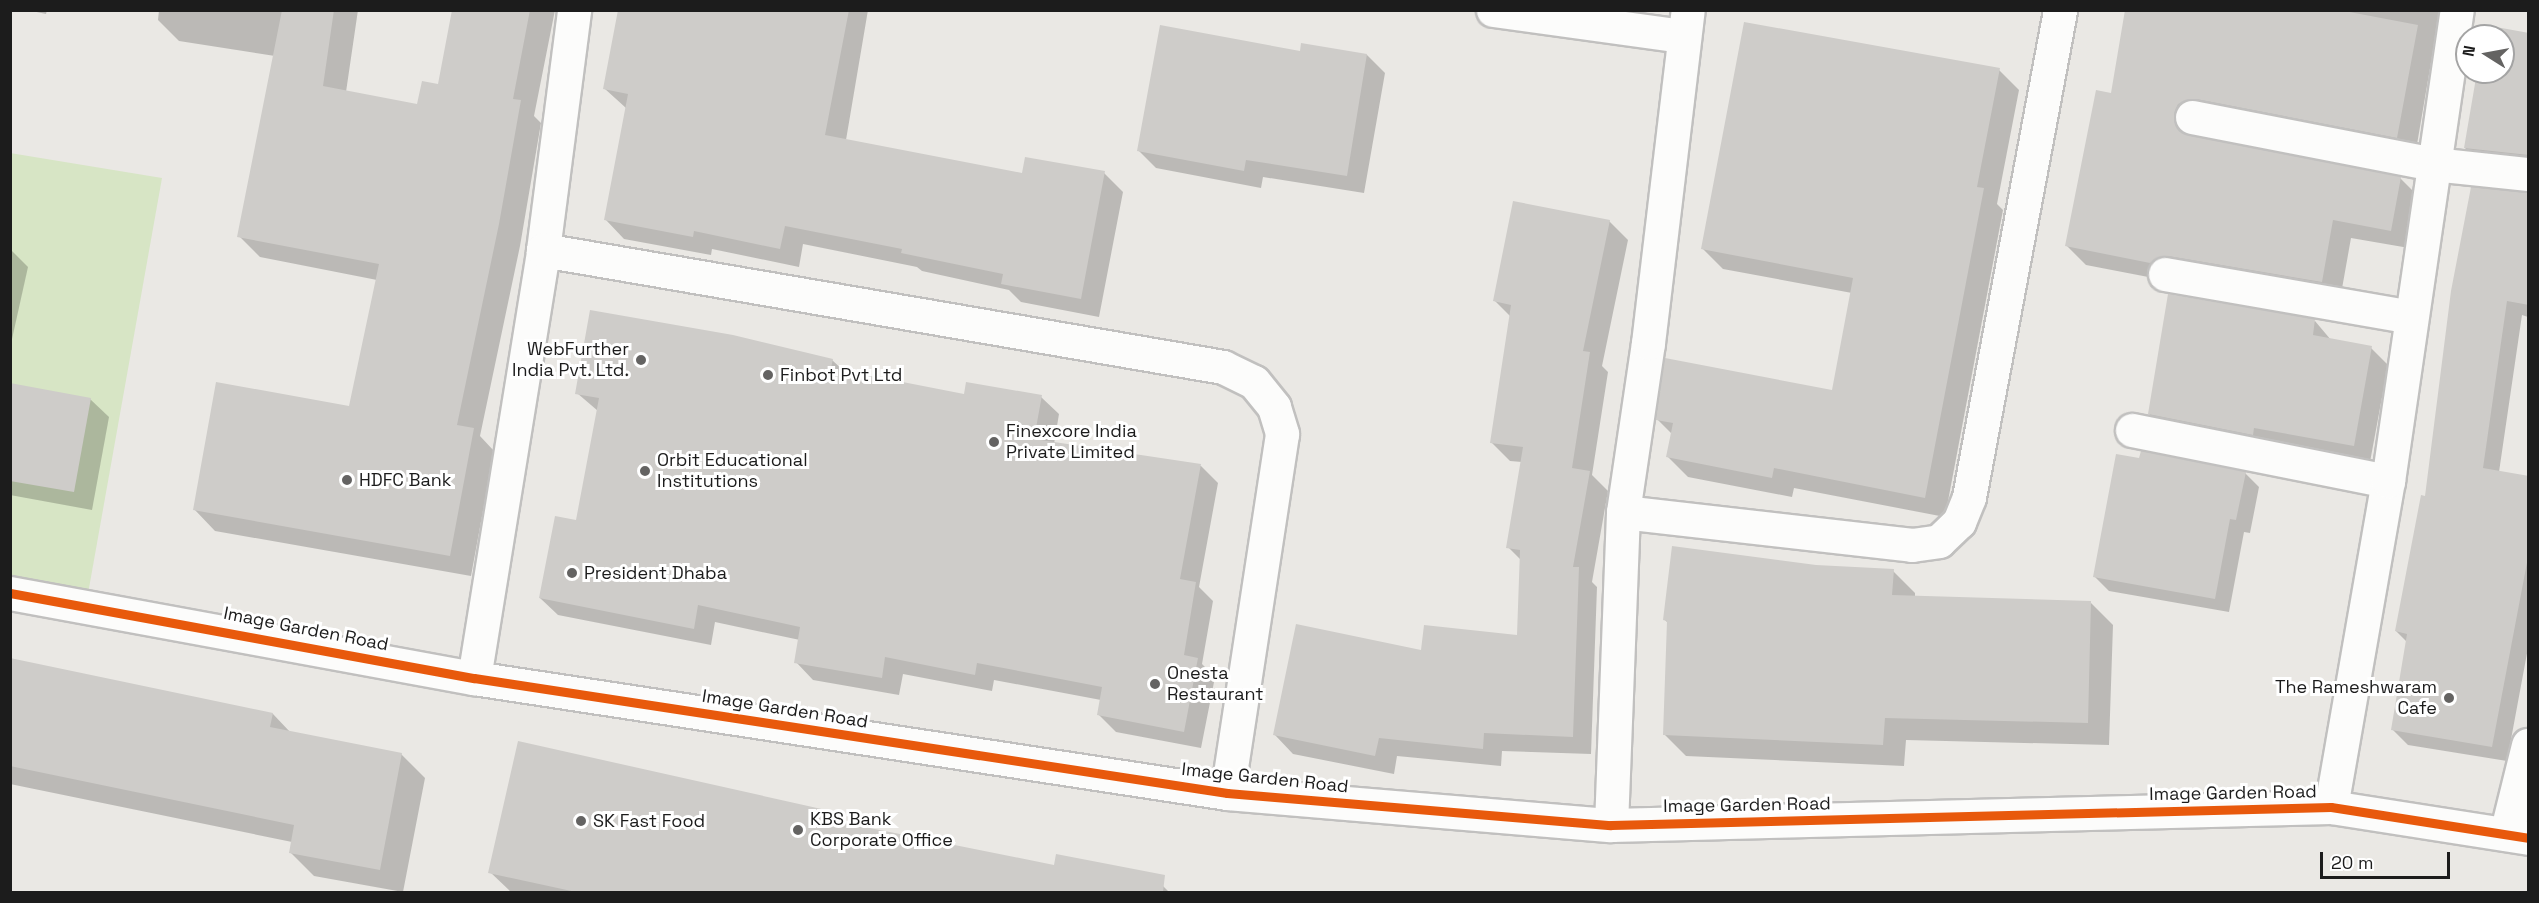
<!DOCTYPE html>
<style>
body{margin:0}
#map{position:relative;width:2539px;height:903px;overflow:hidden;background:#eae8e4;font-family:"Space Grotesk",sans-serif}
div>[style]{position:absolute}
.grass>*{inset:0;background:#d7e5c5}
.shadow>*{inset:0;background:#0003}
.building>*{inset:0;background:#ceccc9}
.roads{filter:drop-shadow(2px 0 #c1c0bf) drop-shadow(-2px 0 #c1c0bf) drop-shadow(0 2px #c1c0bf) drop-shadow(0 -2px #c1c0bf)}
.minor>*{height:33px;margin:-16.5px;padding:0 16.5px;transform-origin:16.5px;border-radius:16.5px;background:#fcfcfb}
.cycleway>*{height:9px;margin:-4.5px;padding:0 4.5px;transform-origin:4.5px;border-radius:4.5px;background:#e8590c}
.dots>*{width:16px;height:16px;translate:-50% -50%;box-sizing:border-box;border:3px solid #fff;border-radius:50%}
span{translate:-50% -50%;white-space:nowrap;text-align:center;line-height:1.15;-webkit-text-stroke:6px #fff;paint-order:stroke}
.poi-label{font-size:18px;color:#1c1c1c}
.right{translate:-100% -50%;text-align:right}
.left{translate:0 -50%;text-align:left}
.street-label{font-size:18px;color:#1c1c1c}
.frame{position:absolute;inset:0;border:12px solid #1c1c1c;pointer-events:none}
.north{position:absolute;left:2455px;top:24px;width:60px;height:60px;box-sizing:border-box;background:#fff;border:2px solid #a4a4a4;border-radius:50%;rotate:281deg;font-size:16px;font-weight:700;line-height:24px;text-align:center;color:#1c1c1c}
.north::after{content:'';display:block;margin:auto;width:21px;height:27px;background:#646362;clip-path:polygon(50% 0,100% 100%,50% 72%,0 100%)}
.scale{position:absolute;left:2320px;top:852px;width:130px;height:27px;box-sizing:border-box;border:3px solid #1c1c1c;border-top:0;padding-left:8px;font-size:18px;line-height:21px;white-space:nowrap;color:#1c1c1c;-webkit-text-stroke:4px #fff;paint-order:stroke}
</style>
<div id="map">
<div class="grass">
<div style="clip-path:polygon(10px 153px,162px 178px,86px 605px,11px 593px)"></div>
</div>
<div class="shadow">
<div style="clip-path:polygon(27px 10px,47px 10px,46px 14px)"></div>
<div style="clip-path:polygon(159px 10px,358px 10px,346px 92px,419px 106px,439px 86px,453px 10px,555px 10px,534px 116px,541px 123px,520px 246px,480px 436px,494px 451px,471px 576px,215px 531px,194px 509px,350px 407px,377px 280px,260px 257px,239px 236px,275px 56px,179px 41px,158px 20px)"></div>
<div style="clip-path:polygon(620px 10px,868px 10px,846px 140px,1023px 175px,1104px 173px,1123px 192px,1099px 317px,1021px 302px,1009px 290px,922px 271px,917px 267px,803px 244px,799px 267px,712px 249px,711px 255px,624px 239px,606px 220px,626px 108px,605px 89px)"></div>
<div style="clip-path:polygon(2126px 10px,2440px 10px,2415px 156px,2192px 132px,2192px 138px,2400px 178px,2419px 197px,2409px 248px,2351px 238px,2340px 300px,2169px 281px,2086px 265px,2067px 246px,2112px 95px)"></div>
<div style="clip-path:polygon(2528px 34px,2528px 168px,2480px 163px,2465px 148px,2478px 72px,2503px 72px,2503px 36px,2484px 36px)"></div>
<div style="clip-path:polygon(1301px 53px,1367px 55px,1385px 73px,1364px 193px,1263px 177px,1261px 188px,1156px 168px,1138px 150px)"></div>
<div style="clip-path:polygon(1999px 70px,2019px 90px,1997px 204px,2003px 210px,1945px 517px,1794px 488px,1792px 497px,1688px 477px,1668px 457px,1672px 434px,1657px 419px,1833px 392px,1852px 293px,1723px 269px,1703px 249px)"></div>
<div style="clip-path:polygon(2528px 194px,2528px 317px,2522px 315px,2499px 472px,2528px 478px,2528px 648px,2507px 761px,2408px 745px,2393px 730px,2407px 642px,2396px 631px,2426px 497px)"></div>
<div style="clip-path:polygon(1609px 221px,1628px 240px,1602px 366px,1608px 372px,1592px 475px,1608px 491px,1592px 582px,1597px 587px,1591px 754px,1502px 751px,1501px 766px,1397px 756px,1394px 774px,1293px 754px,1275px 735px,1422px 652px,1518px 636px,1521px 560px,1508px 547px,1522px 462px,1510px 461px,1491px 442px,1511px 317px,1495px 301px)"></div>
<div style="clip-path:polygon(10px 249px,28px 267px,10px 348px)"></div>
<div style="clip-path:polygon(2315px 321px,2331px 340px,2371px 348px,2388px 365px,2370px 462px,2166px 431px,2149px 414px)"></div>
<div style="clip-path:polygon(832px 360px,845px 372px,965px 396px,1041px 397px,1059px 414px,1054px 444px,1201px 466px,1218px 483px,1199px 587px,1213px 601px,1202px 664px,1215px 677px,1201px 748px,1116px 732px,1098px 714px,1101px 700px,994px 680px,992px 691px,903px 674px,899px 695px,813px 680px,796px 662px,800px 640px,715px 622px,711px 645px,558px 615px,540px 598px,577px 522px,598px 411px,577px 393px)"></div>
<div style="clip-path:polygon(10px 384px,90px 399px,109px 417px,92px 510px,10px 495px)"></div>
<div style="clip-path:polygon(2245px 473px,2259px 487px,2250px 533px,2244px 532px,2229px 612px,2109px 591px,2095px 577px)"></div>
<div style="clip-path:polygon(1815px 566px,1893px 571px,1915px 593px,1915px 598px,2091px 603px,2113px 625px,2109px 745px,1906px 740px,1904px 766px,1686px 756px,1664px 734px,1668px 623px,1665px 620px)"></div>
<div style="clip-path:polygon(10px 660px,273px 714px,291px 733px,401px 754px,425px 778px,403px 892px,314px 876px,290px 852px,292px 842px,10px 784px)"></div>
<div style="clip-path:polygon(826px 812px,837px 823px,1056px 867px,1151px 874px,1169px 892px,511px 892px,490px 872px)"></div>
</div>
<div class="building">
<div style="clip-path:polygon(282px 10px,334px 10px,323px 86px,417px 104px,422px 81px,438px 84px,452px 10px,530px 10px,513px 99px,521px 100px,499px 224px,457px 425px,474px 428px,450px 556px,193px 510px,216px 382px,349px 406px,379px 264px,237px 237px)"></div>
<div style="clip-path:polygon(618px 10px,849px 10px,825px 135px,1022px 173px,1025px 157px,1105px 171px,1081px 299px,1001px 284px,1003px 274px,901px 253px,902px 249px,785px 226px,780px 249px,694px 231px,693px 237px,604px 220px,628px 94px,603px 89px)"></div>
<div style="clip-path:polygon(2125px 10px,2339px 10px,2418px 25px,2397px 138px,2196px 99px,2178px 104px,2174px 114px,2179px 131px,2188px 135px,2401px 177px,2391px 231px,2333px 220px,2322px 282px,2168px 256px,2150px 263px,2065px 246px,2096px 90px,2111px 93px)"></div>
<div style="clip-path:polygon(1744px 22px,2000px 68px,1977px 187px,1984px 188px,1925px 498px,1774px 468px,1772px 478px,1666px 457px,1673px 423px,1656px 420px,1665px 358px,1832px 390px,1853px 278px,1701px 249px)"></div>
<div style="clip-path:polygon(1160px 25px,1300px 51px,1301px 43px,1367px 54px,1347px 176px,1246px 160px,1244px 171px,1137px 151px)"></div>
<div style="clip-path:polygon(2485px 25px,2529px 33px,2529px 155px,2464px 148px,2477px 72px,2503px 72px,2503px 36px,2483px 36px)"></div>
<div style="clip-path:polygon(2471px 187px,2529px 192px,2529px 305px,2507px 301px,2483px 468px,2529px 476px,2529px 552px,2492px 747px,2391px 730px,2407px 634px,2395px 631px,2421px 495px,2425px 496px,2451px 291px)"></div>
<div style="clip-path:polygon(1513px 201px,1610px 220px,1583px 351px,1590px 352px,1572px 468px,1590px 471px,1573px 567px,1579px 567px,1573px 737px,1484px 733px,1483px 749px,1379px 738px,1375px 756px,1273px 735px,1296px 624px,1421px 650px,1424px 625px,1517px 635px,1520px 550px,1506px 548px,1523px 447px,1490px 443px,1511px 305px,1493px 301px)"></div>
<div style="clip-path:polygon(2168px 294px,2315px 319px,2313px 335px,2372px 346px,2354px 446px,2254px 428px,2253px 435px,2148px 414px)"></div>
<div style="clip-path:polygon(590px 310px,733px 335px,833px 359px,831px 368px,964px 394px,966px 382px,1042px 395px,1034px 439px,1201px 464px,1180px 579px,1196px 582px,1184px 655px,1198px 658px,1184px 732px,1097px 715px,1102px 687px,977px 663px,975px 675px,885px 657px,882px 678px,794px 663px,800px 627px,698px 605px,694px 629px,539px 598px,555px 516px,576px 520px,599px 398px,575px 394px)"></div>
<div style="clip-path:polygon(10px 383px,91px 398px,74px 492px,10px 481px)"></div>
<div style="clip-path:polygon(2141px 451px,2246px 472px,2236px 520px,2230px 519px,2215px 599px,2093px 577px,2116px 454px,2139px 458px)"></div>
<div style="clip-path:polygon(1672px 546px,1816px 565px,1894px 569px,1892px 595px,2091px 601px,2088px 723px,1885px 718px,1883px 745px,1663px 735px,1667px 621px,1663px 620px)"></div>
<div style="clip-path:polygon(10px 658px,273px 713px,270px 727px,402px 753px,380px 870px,289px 853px,294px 825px,10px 766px)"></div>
<div style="clip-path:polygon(518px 741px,826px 810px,825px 819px,1054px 865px,1056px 854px,1165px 875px,1163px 892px,576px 892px,488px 873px)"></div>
</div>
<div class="roads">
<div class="minor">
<div style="left:1493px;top:10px;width:192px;rotate:7.8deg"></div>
<div style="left:2192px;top:117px;width:246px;rotate:11deg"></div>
<div style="left:2433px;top:164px;width:96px;rotate:6deg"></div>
<div style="left:543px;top:250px;width:242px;rotate:-82.6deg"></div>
<div style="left:2165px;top:274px;width:250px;rotate:9.9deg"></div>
<div style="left:2132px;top:430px;width:261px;rotate:11.3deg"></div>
<div style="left:1623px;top:512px;width:291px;rotate:6.5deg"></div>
<div style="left:1912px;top:545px;width:27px;rotate:-8deg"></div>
<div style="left:1939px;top:541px;width:28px;rotate:-44deg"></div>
<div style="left:1959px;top:522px;width:27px;rotate:-68deg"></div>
<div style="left:1969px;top:497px;width:495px;rotate:-79.4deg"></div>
<div style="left:10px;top:593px;width:472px;rotate:10.4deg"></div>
<div style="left:474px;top:678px;width:762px;rotate:8.68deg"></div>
<div style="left:1227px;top:793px;width:385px;rotate:4.8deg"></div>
<div style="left:1611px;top:825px;width:720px;rotate:-1.43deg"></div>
<div style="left:2331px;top:807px;width:199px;rotate:8.9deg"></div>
<div style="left:474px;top:678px;width:434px;rotate:-80.8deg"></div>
<div style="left:543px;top:250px;width:690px;rotate:9.76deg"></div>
<div style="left:1223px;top:367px;width:34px;rotate:26deg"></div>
<div style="left:1254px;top:382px;width:32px;rotate:51deg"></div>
<div style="left:1274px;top:407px;width:28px;rotate:73deg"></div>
<div style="left:1282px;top:434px;width:363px;rotate:98.7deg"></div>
<div style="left:2331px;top:807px;width:331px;rotate:-80.1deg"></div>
<div style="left:2388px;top:481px;width:476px;rotate:-81.7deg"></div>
<div style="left:1611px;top:825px;width:313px;rotate:-87.8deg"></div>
<div style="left:1623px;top:512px;width:171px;rotate:-81.6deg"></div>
<div style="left:1648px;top:343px;width:335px;rotate:-83.2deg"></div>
<div style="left:2506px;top:834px;width:92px;rotate:-76.1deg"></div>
</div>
</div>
<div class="cycleway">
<div style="left:10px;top:593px;width:472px;rotate:10.4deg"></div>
<div style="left:474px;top:678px;width:762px;rotate:8.68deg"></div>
<div style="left:1227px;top:793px;width:385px;rotate:4.8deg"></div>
<div style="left:1611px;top:825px;width:720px;rotate:-1.43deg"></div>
<div style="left:2331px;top:807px;width:199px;rotate:8.9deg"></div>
</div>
<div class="dots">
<div style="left:641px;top:360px;background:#646362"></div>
<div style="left:768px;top:375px;background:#646362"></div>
<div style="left:994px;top:442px;background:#646362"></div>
<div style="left:645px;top:471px;background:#646362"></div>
<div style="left:347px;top:480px;background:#646362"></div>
<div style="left:572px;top:573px;background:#646362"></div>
<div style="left:1155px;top:684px;background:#646362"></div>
<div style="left:2449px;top:698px;background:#646362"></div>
<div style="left:581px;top:821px;background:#646362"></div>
<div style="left:798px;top:830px;background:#646362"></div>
</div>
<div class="poi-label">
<span class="right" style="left:629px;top:360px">WebFurther<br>India Pvt. Ltd.</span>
<span class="left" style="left:780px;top:375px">Finbot Pvt Ltd</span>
<span class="left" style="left:1006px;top:442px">Finexcore India<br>Private Limited</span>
<span class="left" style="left:657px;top:471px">Orbit Educational<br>Institutions</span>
<span class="left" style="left:359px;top:480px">HDFC Bank</span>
<span class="left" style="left:584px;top:573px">President Dhaba</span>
<span class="left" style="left:1167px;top:684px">Onesta<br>Restaurant</span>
<span class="right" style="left:2437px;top:698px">The Rameshwaram<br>Cafe</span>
<span class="left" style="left:810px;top:830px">KBS Bank<br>Corporate Office</span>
<span class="left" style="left:593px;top:821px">SK Fast Food</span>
</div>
<div class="street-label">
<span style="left:306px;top:629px;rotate:11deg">Image Garden Road</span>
<span style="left:785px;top:709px;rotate:9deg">Image Garden Road</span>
<span style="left:1265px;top:778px;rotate:6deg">Image Garden Road</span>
<span style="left:2233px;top:793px;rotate:-1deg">Image Garden Road</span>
<span style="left:1747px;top:805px;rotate:-1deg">Image Garden Road</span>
</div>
<div class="frame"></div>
<div class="north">N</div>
<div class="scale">20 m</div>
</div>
